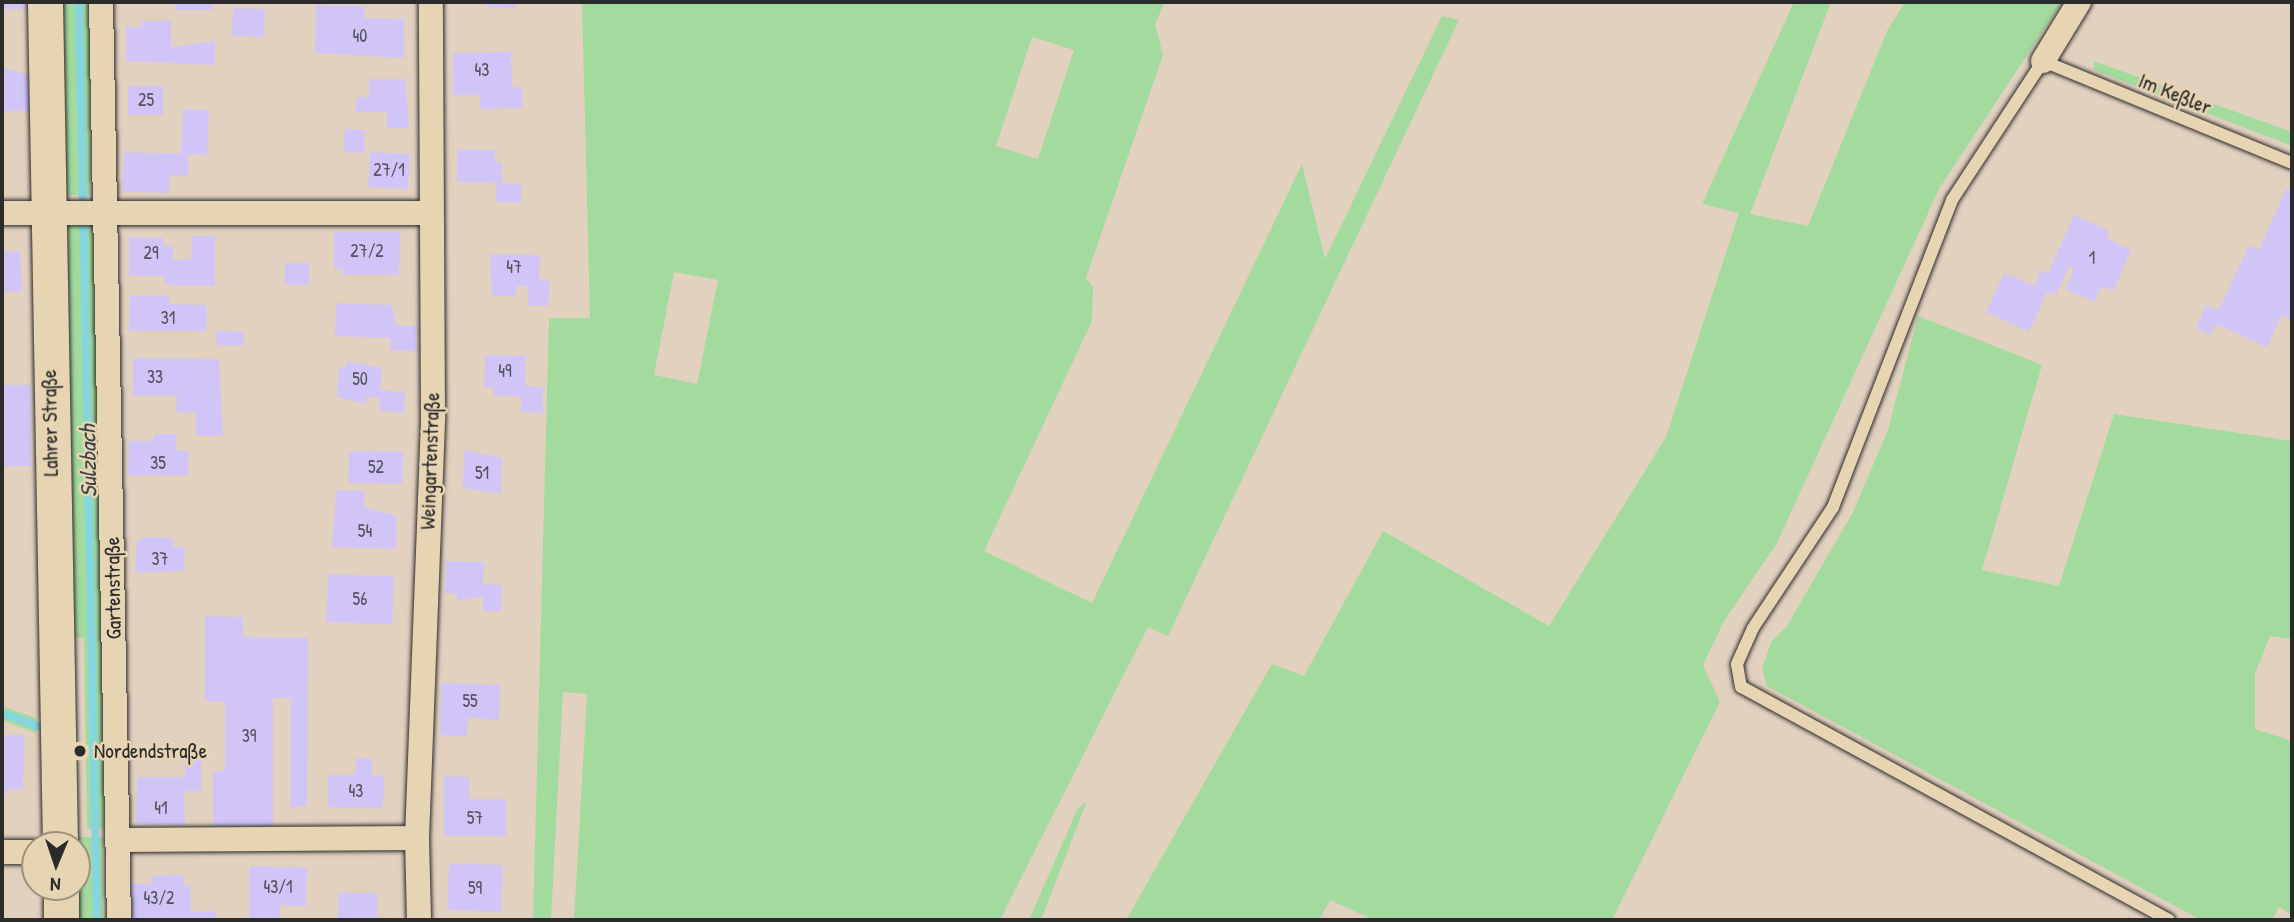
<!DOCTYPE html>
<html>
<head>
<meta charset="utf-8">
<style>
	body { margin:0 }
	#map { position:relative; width:2294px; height:922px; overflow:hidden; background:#e3d1c0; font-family:"Patrick Hand",sans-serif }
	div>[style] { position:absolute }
	.green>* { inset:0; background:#a3da9e; transform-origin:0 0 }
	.stream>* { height:8px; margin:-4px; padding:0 4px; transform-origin:4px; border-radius:4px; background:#86d6e0 }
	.building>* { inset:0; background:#d1c5f7; transform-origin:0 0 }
	.roads { filter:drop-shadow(0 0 2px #2b2b2b) drop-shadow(0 0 2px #2b2b2b) }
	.lane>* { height:12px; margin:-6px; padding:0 6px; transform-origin:6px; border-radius:6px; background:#e7d4b2 }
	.street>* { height:24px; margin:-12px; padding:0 12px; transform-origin:12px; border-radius:12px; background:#e7d4b2 }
	.secondary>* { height:35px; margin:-17.5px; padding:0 17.5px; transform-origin:17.5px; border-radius:17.5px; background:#e7d4b2 }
	.dots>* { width:19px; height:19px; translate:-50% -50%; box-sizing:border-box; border:4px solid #e7d4b2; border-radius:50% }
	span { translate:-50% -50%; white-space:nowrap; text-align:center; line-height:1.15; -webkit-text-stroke:5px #e7d4b2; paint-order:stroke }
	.number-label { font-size:18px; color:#54525e }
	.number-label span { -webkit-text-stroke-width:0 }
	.street-label { font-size:21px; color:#2b2b2b }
	.poi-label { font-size:21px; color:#2b2b2b }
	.left { translate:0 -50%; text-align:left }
	.water-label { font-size:23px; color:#394546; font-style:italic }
	.frame { position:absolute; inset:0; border:4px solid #2b2b2b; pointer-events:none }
	.north { position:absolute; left:21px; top:831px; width:70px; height:70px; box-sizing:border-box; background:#e7d4b2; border:2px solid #9c907c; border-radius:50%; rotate:182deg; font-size:19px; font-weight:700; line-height:28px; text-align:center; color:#2b2b2b }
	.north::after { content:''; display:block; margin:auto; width:24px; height:32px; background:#2b2b2b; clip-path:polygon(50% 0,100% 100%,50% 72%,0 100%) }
</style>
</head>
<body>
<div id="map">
	<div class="green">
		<i style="left:58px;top:2px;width:32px;height:193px"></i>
		<i style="clip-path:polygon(evenodd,582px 2px,1165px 2px,1155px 24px,1163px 55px,1086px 278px,1093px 287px,1092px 321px,984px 551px,1092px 603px,1302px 164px,1325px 259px,1442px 16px,1459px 20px,1168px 636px,1148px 627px,1000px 920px,574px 920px,587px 694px,563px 692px,551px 920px,533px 920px,549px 318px,590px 318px,582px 2px,1032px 37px,1074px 50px,1038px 159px,996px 146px,1032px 37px,582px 2px,674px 272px,718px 280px,697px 384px,654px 375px,674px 272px)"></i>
		<i style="clip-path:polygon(1794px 2px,1831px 2px,1750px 214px,1808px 226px,1887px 31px,1905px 2px,2062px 2px,1939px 189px,1777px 543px,1724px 621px,1703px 665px,1720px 702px,1612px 920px,1374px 920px,1330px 900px,1319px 920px,1126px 920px,1272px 664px,1304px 676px,1383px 531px,1549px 626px,1666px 437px,1739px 213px,1702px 204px)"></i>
		<i style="clip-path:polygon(2094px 61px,2292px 132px,2292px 146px,2094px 70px)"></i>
		<i style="clip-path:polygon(60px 223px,93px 223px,106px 828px,87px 829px,84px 638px,69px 638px)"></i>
		<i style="clip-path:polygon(1918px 316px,2042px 365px,1982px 570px,2059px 586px,2114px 414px,2292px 441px,2292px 639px,2270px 636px,2255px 674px,2255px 729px,2292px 741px,2292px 915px,2279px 907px,2272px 920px,2201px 920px,1767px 686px,1762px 669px,1771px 642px,1787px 626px,1853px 512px,1888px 430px)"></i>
		<i style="clip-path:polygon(2px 706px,36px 718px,36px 733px,2px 720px)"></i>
		<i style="clip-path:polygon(1087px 801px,1041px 920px,1029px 920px,1077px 810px)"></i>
		<i style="left:75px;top:837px;width:28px;height:83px"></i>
	</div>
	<div class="stream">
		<i style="left:79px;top:2px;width:918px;rotate:88.88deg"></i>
		<i style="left:2px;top:713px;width:40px;rotate:20.2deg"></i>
	</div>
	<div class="building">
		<i style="left:2px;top:2px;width:25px;height:7px"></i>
		<i style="left:175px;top:2px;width:38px;height:8px"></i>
		<i style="clip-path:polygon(486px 2px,515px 2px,515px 8px,486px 7px)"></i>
		<i style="clip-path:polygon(316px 5px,365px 6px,364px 18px,404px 19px,404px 58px,315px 53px)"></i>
		<i style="left:233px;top:8px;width:32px;height:28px;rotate:2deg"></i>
		<i style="clip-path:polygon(142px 21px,171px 21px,171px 47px,215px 41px,215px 65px,126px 61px,126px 27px,142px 27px)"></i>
		<i style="clip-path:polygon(511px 52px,512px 87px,522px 87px,522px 108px,480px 109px,480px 95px,453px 95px,453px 53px)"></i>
		<i style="clip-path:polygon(2px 68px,30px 75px,30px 111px,2px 111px)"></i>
		<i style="clip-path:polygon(369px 79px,405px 79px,409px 128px,387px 128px,387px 112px,356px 112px,356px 97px,369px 97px)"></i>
		<i style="left:128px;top:86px;width:35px;height:29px"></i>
		<i style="clip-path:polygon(183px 109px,209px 110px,207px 155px,188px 154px,188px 176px,170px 175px,169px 193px,122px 191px,124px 152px,181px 154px)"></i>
		<i style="left:345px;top:129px;width:20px;height:23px;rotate:3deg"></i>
		<i style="clip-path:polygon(457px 149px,495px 150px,495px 162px,502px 162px,502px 183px,521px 184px,521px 203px,496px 202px,496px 183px,457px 182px)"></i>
		<i style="left:370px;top:152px;width:40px;height:35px;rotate:3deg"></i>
		<i style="clip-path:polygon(2286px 189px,2292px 191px,2292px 320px,2282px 315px,2267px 347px,2216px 324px,2210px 335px,2196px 328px,2206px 305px,2219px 310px,2249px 245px,2259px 250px)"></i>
		<i style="clip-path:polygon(2074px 215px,2110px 231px,2106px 238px,2131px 250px,2113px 291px,2102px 286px,2094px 302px,2065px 289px,2074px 268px,2069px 266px,2056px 295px,2047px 292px,2029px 332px,1986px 312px,2004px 273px,2034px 286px,2041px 270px,2048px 274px)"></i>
		<i style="clip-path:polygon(334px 232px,400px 232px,399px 275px,342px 275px,343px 270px,334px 269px)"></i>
		<i style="clip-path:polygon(192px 236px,215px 236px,215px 286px,165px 285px,165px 276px,129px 276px,129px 237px,164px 238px,164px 246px,173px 246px,173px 260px,191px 260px)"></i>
		<i style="left:20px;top:251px;width:40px;height:18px;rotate:87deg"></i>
		<i style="clip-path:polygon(490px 254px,540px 255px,539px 280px,550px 280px,548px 306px,528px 305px,528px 286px,516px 286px,516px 296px,492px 296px)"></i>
		<i style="left:285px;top:263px;width:24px;height:22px"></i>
		<i style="clip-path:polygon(130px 295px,169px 296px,169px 304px,207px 305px,206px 331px,129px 331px)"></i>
		<i style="clip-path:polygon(336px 303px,392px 305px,396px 325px,417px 326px,416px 351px,390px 350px,391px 338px,335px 336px)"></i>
		<i style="left:217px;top:331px;width:27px;height:14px;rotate:2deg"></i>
		<i style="clip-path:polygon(485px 355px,526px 356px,525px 386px,543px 387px,543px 413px,521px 412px,521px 397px,494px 396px,494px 388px,484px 388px)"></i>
		<i style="clip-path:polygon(133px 358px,219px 359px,223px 436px,196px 436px,196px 413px,176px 412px,177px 396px,133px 396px)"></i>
		<i style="clip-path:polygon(346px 361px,382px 368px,380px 390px,405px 392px,404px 413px,379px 411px,380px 398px,366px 397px,366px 404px,337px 397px,339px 367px,346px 367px)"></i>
		<i style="left:2px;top:385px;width:29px;height:81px"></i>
		<i style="clip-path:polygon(154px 434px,176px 434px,176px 450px,189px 451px,188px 476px,128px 475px,129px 441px,153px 441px)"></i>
		<i style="clip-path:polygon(464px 450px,502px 458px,501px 494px,463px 488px)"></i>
		<i style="left:349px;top:451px;width:54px;height:32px;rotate:1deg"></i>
		<i style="clip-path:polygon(336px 490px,365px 491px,364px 507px,397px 516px,396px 549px,332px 547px)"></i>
		<i style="clip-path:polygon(148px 537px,173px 538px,173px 547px,185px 547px,184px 571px,135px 573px,137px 541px)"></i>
		<i style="clip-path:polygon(446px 561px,484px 562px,483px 584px,502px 585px,501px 611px,483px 611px,483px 596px,457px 601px,457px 594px,445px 593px)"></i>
		<i style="left:328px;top:574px;width:66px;height:48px;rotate:2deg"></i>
		<i style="clip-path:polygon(205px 616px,243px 617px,243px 637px,308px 638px,307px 806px,291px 807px,291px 698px,273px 698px,273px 826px,213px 826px,213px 771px,225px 771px,225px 702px,205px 701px)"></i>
		<i style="clip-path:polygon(442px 683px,500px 685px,499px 720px,468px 718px,467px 736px,440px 735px)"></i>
		<i style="clip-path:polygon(2px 735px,24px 735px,23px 789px,8px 789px,8px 793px,2px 793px)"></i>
		<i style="clip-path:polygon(185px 749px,201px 749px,201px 791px,184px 791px,185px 825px,136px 824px,137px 777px,185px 777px)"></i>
		<i style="clip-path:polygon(356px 758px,372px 759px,372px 776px,384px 776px,383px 808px,328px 807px,328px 775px,355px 775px)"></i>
		<i style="clip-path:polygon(444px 776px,469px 777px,469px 799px,506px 799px,506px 836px,444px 836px)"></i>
		<i style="left:449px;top:863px;width:54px;height:47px;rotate:2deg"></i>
		<i style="clip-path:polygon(250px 866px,307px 868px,306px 906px,280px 905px,280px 920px,249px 920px)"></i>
		<i style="clip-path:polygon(183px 875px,184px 885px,190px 885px,191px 912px,216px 911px,216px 920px,129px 920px,128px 884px,151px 884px,151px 876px)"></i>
		<i style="left:338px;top:893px;width:39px;height:27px"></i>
	</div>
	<div class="roads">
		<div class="lane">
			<i style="left:2169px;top:920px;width:487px;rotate:-151.4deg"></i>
			<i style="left:1741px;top:687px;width:23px;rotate:-100deg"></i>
			<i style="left:1737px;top:664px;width:39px;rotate:-66deg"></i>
			<i style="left:1753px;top:628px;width:145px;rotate:-56.5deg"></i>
			<i style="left:1833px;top:507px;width:329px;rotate:-68.8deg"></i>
			<i style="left:1952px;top:200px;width:166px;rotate:-56.8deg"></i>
			<i style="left:2043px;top:61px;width:269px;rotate:22.3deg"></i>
		</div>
		<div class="street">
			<i style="left:101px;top:2px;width:918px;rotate:88.88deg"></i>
			<i style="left:2043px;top:61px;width:69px;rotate:-58.6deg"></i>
			<i style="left:2px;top:213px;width:429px"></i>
			<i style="left:118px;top:840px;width:299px;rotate:-0.4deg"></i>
			<i style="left:2px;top:852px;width:33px"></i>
			<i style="left:419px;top:920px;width:82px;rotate:-91.4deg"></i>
			<i style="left:417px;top:838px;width:422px;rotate:-87.8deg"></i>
			<i style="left:433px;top:416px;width:414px;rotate:-90.3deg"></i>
		</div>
		<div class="secondary">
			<i style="left:45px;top:2px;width:843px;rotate:88.98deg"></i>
			<i style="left:61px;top:887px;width:33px;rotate:90deg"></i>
		</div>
	</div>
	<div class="dots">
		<i style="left:80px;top:751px;background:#2b2b2b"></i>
	</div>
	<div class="number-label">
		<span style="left:360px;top:36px">40</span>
		<span style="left:482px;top:70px">43</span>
		<span style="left:146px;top:100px">25</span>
		<span style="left:389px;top:170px">27/1</span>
		<span style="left:367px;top:251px">27/2</span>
		<span style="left:151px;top:253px">29</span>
		<span style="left:2092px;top:258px">1</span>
		<span style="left:514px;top:267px">47</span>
		<span style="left:168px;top:318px">31</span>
		<span style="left:505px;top:371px">49</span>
		<span style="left:155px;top:377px">33</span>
		<span style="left:360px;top:379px">50</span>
		<span style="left:158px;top:463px">35</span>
		<span style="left:376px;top:467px">52</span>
		<span style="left:482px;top:473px">51</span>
		<span style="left:365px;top:531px">54</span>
		<span style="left:160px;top:559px">37</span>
		<span style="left:360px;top:599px">56</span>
		<span style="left:470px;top:701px">55</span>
		<span style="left:249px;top:736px">39</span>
		<span style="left:356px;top:791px">43</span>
		<span style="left:161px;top:808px">41</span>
		<span style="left:475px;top:818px">57</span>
		<span style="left:278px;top:887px">43/1</span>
		<span style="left:475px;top:888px">59</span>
		<span style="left:159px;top:898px">43/2</span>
	</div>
	<div class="street-label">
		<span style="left:2175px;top:94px;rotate:22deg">Im Keßler</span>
		<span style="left:50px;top:423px;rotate:-91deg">Lahrer Straße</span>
		<span style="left:430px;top:461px;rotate:-88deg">Weingartenstraße</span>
		<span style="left:113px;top:588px;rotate:-91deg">Gartenstraße</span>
	</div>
	<div class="poi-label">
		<span class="left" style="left:94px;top:751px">Nordendstraße</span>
	</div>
	<div class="water-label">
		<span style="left:88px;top:461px;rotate:-91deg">Sulzbach</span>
	</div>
	<div class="frame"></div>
	<div class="north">N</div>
</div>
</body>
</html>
